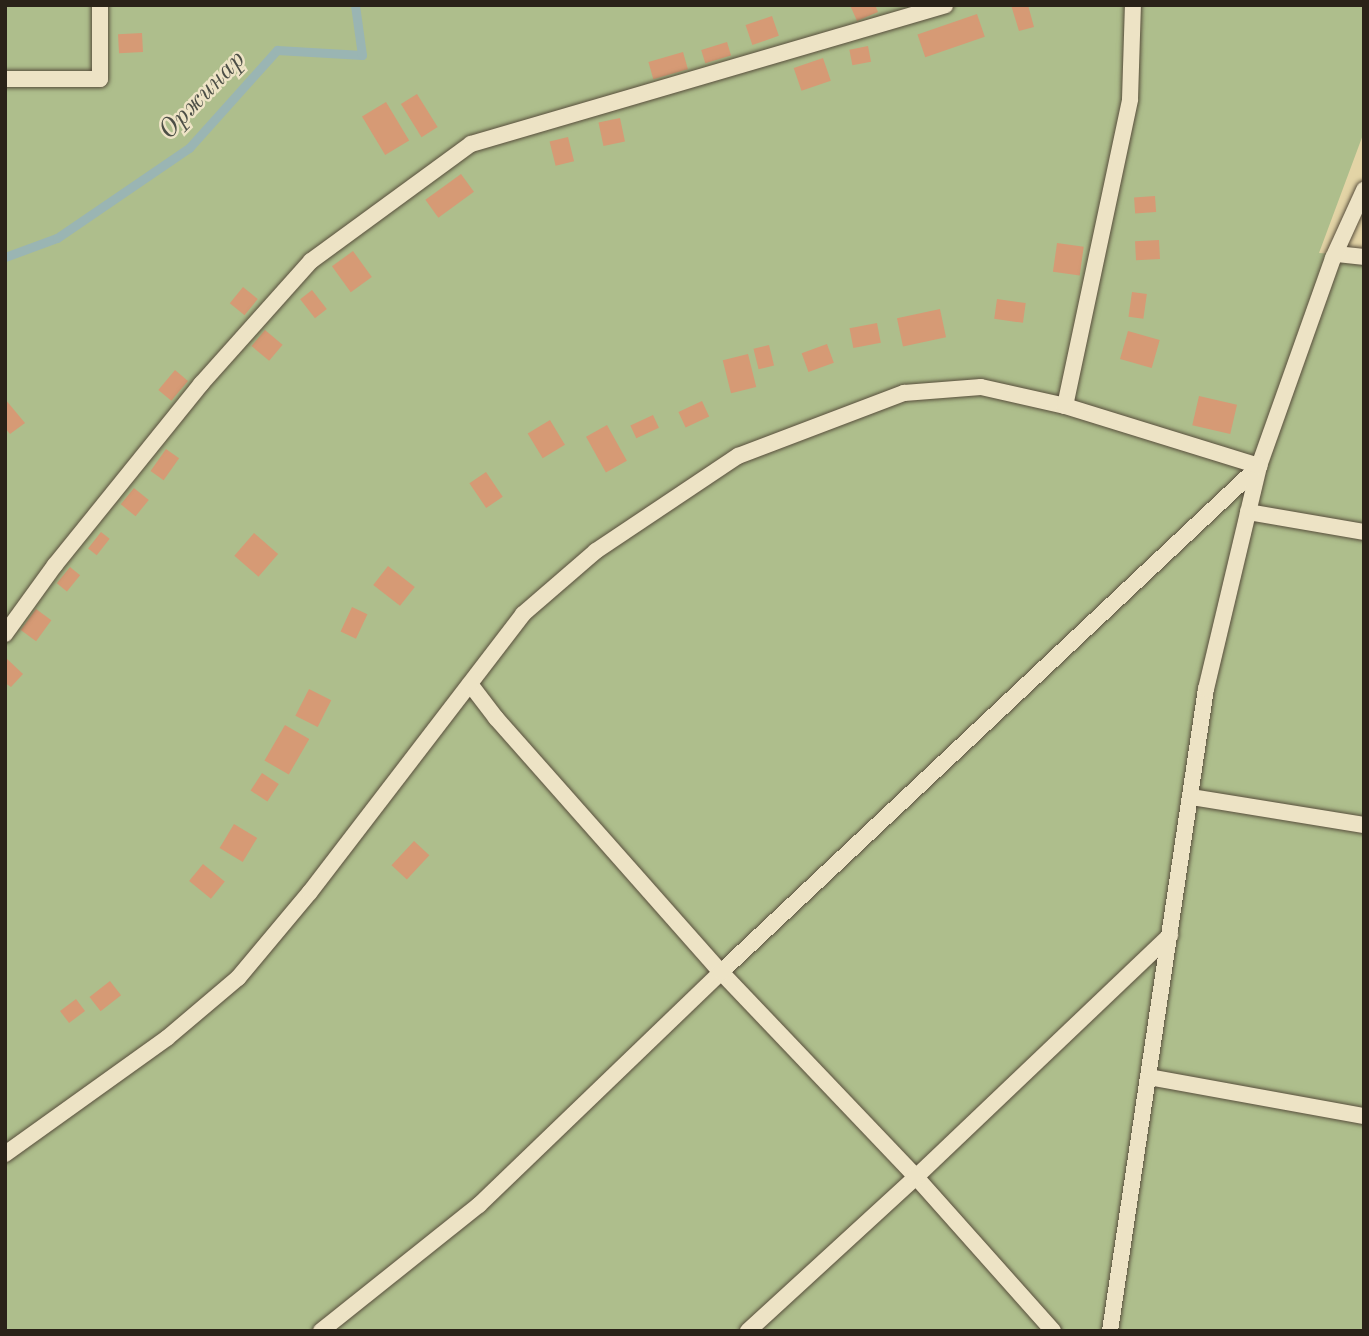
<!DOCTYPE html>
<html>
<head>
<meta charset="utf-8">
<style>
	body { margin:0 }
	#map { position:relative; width:1369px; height:1336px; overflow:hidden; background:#e3d4a6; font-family:"Old Standard TT",serif }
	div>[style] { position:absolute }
	.green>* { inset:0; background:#aebe8c }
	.stream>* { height:9px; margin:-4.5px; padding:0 4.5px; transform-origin:4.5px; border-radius:4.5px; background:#9ab5b3 }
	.building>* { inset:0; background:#d69a75; transform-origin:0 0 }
	.roads { filter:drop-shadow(0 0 2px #584e3c) drop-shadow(0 0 2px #584e3c) }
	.service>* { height:16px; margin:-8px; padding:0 8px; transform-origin:8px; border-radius:8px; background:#ede3c5 }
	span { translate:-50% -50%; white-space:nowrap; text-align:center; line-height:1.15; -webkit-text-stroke:5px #ede3c5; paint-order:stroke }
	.water-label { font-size:26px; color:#4c4e46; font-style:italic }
	.frame { position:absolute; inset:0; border:7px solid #2a2218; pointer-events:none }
</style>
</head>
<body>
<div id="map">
	<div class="green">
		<i style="clip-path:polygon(5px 5px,1364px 5px,1364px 132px,1319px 253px,1364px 256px,1364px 1331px,5px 1331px)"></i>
	</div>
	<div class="stream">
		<i style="left:5px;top:257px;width:55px;rotate:-20.1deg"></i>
		<i style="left:57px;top:238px;width:160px;rotate:-34.3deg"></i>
		<i style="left:189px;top:148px;width:132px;rotate:-48.1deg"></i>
		<i style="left:277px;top:50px;width:85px;rotate:3.4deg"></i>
		<i style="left:362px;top:55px;width:50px;rotate:-98deg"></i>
	</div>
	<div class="building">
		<i style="clip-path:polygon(850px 5px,875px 5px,878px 12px,857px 21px)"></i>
		<i style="clip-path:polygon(1011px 5px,1028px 5px,1034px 27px,1019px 31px)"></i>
		<i style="left:977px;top:14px;width:24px;height:63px;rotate:71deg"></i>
		<i style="left:772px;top:16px;width:21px;height:28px;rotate:71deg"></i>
		<i style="left:142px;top:33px;width:19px;height:24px;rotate:87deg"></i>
		<i style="left:727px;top:42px;width:14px;height:27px;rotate:73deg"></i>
		<i style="left:868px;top:46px;width:16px;height:19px;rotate:79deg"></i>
		<i style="left:683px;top:52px;width:18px;height:36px;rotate:74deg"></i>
		<i style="left:823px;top:58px;width:24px;height:31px;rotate:71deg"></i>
		<i style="left:417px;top:94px;width:39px;height:19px;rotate:58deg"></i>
		<i style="left:386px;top:102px;width:45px;height:28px;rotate:59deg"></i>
		<i style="left:620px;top:118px;width:24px;height:22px;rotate:78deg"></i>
		<i style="left:568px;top:137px;width:25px;height:19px;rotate:76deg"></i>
		<i style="left:461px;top:174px;width:22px;height:44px;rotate:54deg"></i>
		<i style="left:1155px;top:196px;width:16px;height:21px;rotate:86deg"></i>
		<i style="left:1159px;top:240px;width:19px;height:24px;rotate:87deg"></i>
		<i style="left:1057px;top:243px;width:27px;height:29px;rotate:8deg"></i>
		<i style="left:353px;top:251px;width:32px;height:26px;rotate:54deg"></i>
		<i style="left:243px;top:287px;width:19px;height:21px;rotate:39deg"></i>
		<i style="left:312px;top:290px;width:24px;height:15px;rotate:52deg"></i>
		<i style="left:1132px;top:292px;width:15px;height:25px;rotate:8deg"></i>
		<i style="left:997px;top:299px;width:29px;height:20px;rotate:8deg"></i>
		<i style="left:940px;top:309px;width:29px;height:44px;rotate:78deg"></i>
		<i style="left:877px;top:323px;width:20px;height:28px;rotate:79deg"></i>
		<i style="left:265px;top:330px;width:23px;height:21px;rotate:40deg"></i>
		<i style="left:1128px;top:331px;width:33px;height:29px;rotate:16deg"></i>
		<i style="left:827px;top:344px;width:20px;height:27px;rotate:70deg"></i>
		<i style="left:769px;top:345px;width:21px;height:16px;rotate:76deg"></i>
		<i style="left:748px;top:354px;width:34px;height:26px;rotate:76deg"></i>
		<i style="left:175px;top:370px;width:17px;height:26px;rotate:40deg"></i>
		<i style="left:1199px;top:396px;width:39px;height:30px;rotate:13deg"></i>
		<i style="clip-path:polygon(5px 399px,25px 423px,10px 434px,5px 428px)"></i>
		<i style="left:702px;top:401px;width:17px;height:26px;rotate:65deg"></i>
		<i style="left:653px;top:415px;width:14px;height:25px;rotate:65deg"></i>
		<i style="left:550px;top:420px;width:29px;height:26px;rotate:59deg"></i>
		<i style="left:607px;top:425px;width:41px;height:24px;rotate:61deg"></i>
		<i style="left:166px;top:449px;width:16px;height:27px;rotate:35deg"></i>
		<i style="left:486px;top:472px;width:30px;height:20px;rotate:56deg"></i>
		<i style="left:134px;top:488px;width:19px;height:21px;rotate:39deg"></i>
		<i style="left:101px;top:532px;width:11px;height:21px;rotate:38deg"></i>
		<i style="left:254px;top:533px;width:32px;height:30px;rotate:41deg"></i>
		<i style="left:388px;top:566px;width:34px;height:24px;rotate:38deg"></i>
		<i style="left:70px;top:567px;width:13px;height:21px;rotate:39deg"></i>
		<i style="left:352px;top:607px;width:17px;height:27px;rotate:25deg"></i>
		<i style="left:36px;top:609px;width:19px;height:26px;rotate:36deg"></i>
		<i style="clip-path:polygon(5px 657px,23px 674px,11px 687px,5px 683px)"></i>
		<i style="left:309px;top:689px;width:25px;height:30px;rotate:27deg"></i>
		<i style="left:285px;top:725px;width:28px;height:41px;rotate:30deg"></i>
		<i style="left:262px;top:773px;width:20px;height:21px;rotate:33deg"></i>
		<i style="left:234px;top:824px;width:27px;height:28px;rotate:31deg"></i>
		<i style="left:414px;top:841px;width:21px;height:33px;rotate:43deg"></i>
		<i style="left:203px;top:864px;width:28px;height:22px;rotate:39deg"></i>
		<i style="left:110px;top:981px;width:18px;height:26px;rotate:52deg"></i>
		<i style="left:76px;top:999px;width:15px;height:20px;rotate:53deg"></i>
	</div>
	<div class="roads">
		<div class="service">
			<i style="left:5px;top:79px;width:95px"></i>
			<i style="left:100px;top:79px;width:74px;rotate:-90deg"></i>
			<i style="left:1336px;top:254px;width:28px;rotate:6deg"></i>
			<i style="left:1248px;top:512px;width:118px;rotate:9.8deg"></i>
			<i style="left:5px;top:634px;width:85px;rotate:-54.1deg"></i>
			<i style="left:55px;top:565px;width:233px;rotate:-51.1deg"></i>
			<i style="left:201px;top:384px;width:165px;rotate:-48.2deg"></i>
			<i style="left:311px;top:261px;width:198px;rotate:-36.2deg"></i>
			<i style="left:471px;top:144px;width:494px;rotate:-16.3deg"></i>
			<i style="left:470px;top:684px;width:43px;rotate:52.6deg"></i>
			<i style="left:496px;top:718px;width:339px;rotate:48.5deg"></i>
			<i style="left:721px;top:972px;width:283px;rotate:46.4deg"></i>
			<i style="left:916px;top:1177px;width:206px;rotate:48.3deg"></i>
			<i style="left:1191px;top:797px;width:175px;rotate:9.2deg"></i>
			<i style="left:1149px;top:1077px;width:219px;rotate:10.3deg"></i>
			<i style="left:5px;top:1154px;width:199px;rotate:-35.6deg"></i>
			<i style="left:167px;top:1038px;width:93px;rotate:-40.2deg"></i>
			<i style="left:238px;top:978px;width:112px;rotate:-50.1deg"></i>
			<i style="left:310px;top:892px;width:350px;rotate:-52.5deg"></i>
			<i style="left:523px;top:614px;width:96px;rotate:-40.8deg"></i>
			<i style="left:596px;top:551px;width:171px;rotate:-33.8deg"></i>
			<i style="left:738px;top:456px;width:178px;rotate:-20.8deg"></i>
			<i style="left:904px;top:393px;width:77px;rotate:-4.5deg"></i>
			<i style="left:981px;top:387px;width:86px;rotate:12.7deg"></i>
			<i style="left:321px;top:1331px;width:202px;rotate:-38.6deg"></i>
			<i style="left:479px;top:1205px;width:336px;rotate:-43.9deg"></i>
			<i style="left:721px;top:972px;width:739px;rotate:-43.24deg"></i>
			<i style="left:1259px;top:466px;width:221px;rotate:-70.4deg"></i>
			<i style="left:1333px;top:258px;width:75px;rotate:-65.5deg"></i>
			<i style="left:748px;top:1331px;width:228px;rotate:-42.5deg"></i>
			<i style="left:916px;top:1177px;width:351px;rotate:-43.6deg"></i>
			<i style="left:1110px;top:1331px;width:649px;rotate:-81.5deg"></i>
			<i style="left:1206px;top:689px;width:229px;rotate:-76.6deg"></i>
			<i style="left:1259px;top:466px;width:203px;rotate:-162.8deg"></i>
			<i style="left:1065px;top:406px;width:314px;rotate:-78deg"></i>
			<i style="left:1130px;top:99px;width:94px;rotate:-88.2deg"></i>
		</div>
	</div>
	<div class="water-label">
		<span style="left:203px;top:96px;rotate:-46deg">Оржинар</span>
	</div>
	<div class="frame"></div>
</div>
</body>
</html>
